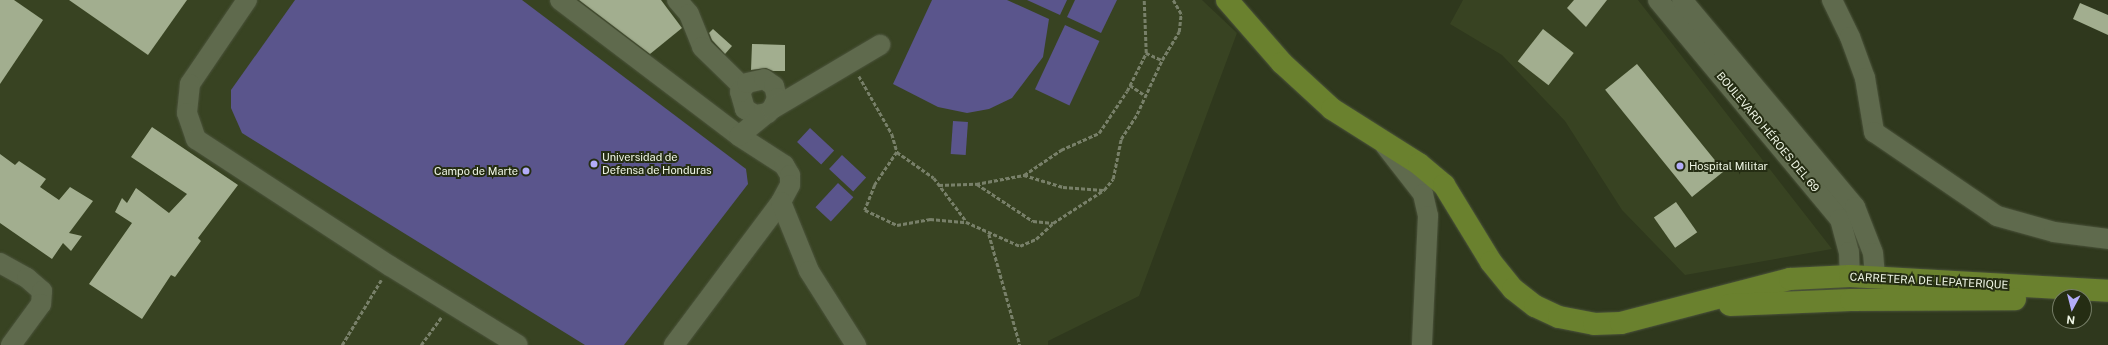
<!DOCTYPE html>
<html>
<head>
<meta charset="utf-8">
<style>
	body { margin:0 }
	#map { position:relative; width:2108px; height:345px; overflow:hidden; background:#2f381d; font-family:"Public Sans",sans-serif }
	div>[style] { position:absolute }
	.built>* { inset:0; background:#384322 }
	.green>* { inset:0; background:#5a558c; transform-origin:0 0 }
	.building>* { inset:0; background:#a2ae8f; transform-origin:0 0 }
	.path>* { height:2.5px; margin-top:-1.25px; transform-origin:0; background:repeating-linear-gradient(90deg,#788069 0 4px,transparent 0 6px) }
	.roads { filter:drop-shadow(0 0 1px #4b533b) drop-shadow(0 0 1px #4b533b) }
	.minor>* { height:20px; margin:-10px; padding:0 10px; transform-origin:10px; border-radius:10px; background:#5f6a4d }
	.major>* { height:22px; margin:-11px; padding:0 11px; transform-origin:11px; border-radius:11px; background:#6a812e }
	.dots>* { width:11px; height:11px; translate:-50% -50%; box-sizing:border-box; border:2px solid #252d13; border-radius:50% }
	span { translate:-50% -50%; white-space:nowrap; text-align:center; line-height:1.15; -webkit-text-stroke:4px #252d13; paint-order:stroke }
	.street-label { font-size:11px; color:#f0f7e6 }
	.poi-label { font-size:11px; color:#f0f7e6 }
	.left { translate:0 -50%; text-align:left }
	.right { translate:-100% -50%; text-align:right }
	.north { position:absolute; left:2052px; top:289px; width:40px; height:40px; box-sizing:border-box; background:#252d13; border:1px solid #767e67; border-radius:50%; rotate:187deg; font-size:11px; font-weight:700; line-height:16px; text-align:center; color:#f0f7e6 }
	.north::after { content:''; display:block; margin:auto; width:14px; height:18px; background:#b3adf9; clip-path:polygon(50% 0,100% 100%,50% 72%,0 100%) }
</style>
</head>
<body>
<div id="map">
	<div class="built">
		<i style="clip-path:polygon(0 0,1202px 0,1237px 33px,1139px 296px,1048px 341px,1048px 345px,0 345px)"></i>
		<i style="clip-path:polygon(1463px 0,1638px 0,1832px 249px,1685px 275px,1622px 210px,1565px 121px,1502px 55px,1450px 24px)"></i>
	</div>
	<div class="green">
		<i style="clip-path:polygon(295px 0,522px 0,746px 169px,748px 184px,624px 345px,585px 345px,242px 133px,231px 108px,231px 90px)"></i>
		<i style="clip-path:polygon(932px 0,1007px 0,1049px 19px,1043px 57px,1012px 98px,989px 109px,967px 113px,938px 107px,893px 84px)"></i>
		<i style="clip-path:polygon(1027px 0,1067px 0,1060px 15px)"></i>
		<i style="clip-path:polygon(1075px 0,1117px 0,1101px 33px,1067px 17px)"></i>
		<i style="left:1065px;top:25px;width:38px;height:71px;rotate:25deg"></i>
		<i style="left:953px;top:121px;width:15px;height:33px;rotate:4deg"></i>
		<i style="left:810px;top:128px;width:33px;height:19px;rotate:43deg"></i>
		<i style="left:842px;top:155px;width:33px;height:19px;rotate:43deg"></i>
		<i style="left:838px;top:183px;width:21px;height:33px;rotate:43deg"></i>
	</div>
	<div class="building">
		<i style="clip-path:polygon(0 0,14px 0,43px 20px,0 84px)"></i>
		<i style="clip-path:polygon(69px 0,187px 0,148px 55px)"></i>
		<i style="clip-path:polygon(579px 0,661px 0,682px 28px,650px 54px)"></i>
		<i style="clip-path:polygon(1574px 0,1607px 0,1586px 27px,1567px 8px)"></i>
		<i style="clip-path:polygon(2080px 3px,2108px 15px,2108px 35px,2073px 19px)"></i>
		<i style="clip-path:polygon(713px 29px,732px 46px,725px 54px,712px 40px,709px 33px)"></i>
		<i style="left:1543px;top:29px;width:39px;height:41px;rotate:38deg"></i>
		<i style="clip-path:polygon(752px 44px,785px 45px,785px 71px,773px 71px,766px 68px,751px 70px)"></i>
		<i style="left:1637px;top:64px;width:138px;height:41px;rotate:51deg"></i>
		<i style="clip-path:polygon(152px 127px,238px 185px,198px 238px,201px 241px,175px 277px,171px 275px,142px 319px,89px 284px,132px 223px,115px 212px,122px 198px,127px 203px,136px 188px,169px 213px,187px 194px,131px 157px)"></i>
		<i style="clip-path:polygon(0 154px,15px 165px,19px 161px,46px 179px,40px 187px,59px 200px,70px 187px,93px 201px,69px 233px,82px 236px,71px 251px,63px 243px,52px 259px,0 223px)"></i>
		<i style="left:1676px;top:202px;width:37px;height:27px;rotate:55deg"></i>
	</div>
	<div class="path">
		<i style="left:1146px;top:53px;width:17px;rotate:24deg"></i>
		<i style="left:859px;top:76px;width:67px;rotate:60.4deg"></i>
		<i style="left:892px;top:134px;width:19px;rotate:74deg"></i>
		<i style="left:897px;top:152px;width:40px;rotate:124deg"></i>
		<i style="left:875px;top:185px;width:27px;rotate:112deg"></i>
		<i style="left:865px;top:210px;width:35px;rotate:25deg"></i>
		<i style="left:897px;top:225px;width:34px;rotate:-10deg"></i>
		<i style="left:930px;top:219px;width:36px;rotate:5deg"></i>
		<i style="left:966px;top:222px;width:59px;rotate:24deg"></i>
		<i style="left:1020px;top:246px;width:17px;rotate:-24deg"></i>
		<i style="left:1036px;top:239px;width:23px;rotate:-43deg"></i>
		<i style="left:1053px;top:223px;width:61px;rotate:-32.9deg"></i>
		<i style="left:1104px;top:190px;width:14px;rotate:-51deg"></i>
		<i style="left:1113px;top:179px;width:41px;rotate:-78.7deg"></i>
		<i style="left:1121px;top:139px;width:30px;rotate:-57deg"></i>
		<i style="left:1137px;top:114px;width:60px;rotate:-65.2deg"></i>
		<i style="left:1162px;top:60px;width:33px;rotate:-59deg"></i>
		<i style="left:1179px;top:32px;width:18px;rotate:-84deg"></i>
		<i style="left:1181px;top:14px;width:16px;rotate:-120deg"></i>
		<i style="left:1130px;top:85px;width:19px;rotate:35deg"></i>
		<i style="left:897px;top:152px;width:45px;rotate:35.1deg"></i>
		<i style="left:934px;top:178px;width:54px;rotate:53.3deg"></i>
		<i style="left:1024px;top:175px;width:41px;rotate:17.1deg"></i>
		<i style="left:1063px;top:187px;width:40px;rotate:4.3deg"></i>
		<i style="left:977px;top:184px;width:67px;rotate:33.5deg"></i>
		<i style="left:1033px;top:221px;width:20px;rotate:6deg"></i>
		<i style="left:939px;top:185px;width:37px;rotate:-2deg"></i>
		<i style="left:976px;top:184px;width:49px;rotate:-10.6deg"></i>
		<i style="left:1024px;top:175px;width:45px;rotate:-34deg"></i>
		<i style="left:1061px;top:150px;width:42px;rotate:-24.1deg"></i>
		<i style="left:1099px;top:133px;width:50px;rotate:-56.3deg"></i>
		<i style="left:1127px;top:91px;width:42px;rotate:-63.4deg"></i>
		<i style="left:1146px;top:53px;width:53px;rotate:-92.2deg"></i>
		<i style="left:989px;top:234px;width:115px;rotate:74.4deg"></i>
		<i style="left:342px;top:345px;width:76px;rotate:-59deg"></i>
		<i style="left:421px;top:345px;width:34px;rotate:-54deg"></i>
	</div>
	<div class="roads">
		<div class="minor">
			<i style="left:247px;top:0;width:102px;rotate:124.2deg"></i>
			<i style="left:190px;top:84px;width:29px;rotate:96deg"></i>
			<i style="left:187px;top:113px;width:28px;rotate:71deg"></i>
			<i style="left:196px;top:139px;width:232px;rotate:33.2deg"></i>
			<i style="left:390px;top:266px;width:150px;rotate:31.7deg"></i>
			<i style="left:560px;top:0;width:225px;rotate:37.2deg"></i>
			<i style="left:739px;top:136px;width:54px;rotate:32.8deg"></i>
			<i style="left:784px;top:165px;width:12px;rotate:59deg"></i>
			<i style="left:790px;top:175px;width:10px;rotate:90deg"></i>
			<i style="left:790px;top:185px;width:19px;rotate:118deg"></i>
			<i style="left:781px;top:202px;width:179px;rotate:126.8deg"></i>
			<i style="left:677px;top:0;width:18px;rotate:49deg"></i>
			<i style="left:689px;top:14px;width:35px;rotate:68deg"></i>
			<i style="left:702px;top:47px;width:57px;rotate:44.3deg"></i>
			<i style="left:1658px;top:0;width:285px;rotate:50.3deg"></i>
			<i style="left:1840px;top:219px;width:34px;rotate:75deg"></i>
			<i style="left:1849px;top:252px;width:24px;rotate:88deg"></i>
			<i style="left:1682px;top:0;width:270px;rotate:50.1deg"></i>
			<i style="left:1855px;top:207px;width:49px;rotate:68.6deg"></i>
			<i style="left:1873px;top:253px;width:23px;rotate:85deg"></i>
			<i style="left:1832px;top:0;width:41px;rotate:64.1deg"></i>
			<i style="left:1850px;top:37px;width:44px;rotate:69.9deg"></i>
			<i style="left:1865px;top:78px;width:55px;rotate:80.5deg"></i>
			<i style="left:1874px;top:132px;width:149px;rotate:34.3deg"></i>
			<i style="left:1997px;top:216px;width:59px;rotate:15.7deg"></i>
			<i style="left:2054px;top:232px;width:54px;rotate:7.4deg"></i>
			<i style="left:768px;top:113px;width:13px;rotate:171deg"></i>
			<i style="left:755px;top:115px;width:12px;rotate:-149deg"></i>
			<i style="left:745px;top:109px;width:18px;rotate:-106deg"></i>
			<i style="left:740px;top:92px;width:11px;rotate:-52deg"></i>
			<i style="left:747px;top:83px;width:17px;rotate:-13deg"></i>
			<i style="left:764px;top:79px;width:12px;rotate:35deg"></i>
			<i style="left:774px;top:86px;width:12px;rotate:76deg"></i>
			<i style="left:777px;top:98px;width:12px;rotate:114deg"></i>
			<i style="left:739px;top:136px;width:43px;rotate:-39.3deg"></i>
			<i style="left:772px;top:109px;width:126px;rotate:-30.7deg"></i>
			<i style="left:1385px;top:145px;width:62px;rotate:52.2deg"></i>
			<i style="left:1423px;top:194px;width:23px;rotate:77deg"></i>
			<i style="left:1428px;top:216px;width:129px;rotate:92.7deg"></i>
			<i style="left:781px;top:202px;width:74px;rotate:67.9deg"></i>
			<i style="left:809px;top:271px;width:88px;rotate:57.6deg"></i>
			<i style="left:0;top:263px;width:31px;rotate:29deg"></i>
			<i style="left:27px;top:278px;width:20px;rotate:41deg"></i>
			<i style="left:42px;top:291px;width:13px;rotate:94deg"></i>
			<i style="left:41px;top:304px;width:51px;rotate:126.2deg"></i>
		</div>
		<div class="major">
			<i style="left:1227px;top:0;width:84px;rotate:48.9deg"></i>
			<i style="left:1282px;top:63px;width:68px;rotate:42.6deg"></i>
			<i style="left:1332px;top:109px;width:103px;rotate:32.3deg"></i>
			<i style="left:1419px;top:164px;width:33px;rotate:40deg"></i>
			<i style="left:1444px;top:185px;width:90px;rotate:58.6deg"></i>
			<i style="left:1491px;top:262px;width:35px;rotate:51deg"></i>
			<i style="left:1513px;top:289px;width:28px;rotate:38deg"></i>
			<i style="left:1535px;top:306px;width:26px;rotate:25deg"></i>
			<i style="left:1559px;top:317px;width:36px;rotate:11deg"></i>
			<i style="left:1594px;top:324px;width:27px;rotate:-2deg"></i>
			<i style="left:1621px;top:323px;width:175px;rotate:-14.6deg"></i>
			<i style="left:1790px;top:279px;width:60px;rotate:-2.9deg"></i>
			<i style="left:1850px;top:276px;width:258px;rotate:3.3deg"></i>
			<i style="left:1730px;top:305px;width:121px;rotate:-2.4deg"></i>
			<i style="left:1851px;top:300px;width:164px;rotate:-0.3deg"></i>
		</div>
	</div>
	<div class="dots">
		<i style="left:594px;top:164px;background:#b3adf9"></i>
		<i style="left:1680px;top:166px;background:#b3adf9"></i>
		<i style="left:526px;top:171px;background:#b3adf9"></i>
	</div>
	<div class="street-label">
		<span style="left:1768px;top:132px;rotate:50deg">BOULEVARD HÉROES DEL 69</span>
		<span style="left:1929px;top:281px;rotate:3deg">CARRETERA DE LEPATERIQUE</span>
	</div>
	<div class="poi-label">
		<span class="left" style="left:602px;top:164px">Universidad de<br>Defensa de Honduras</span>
		<span class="left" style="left:1689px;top:166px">Hospital Militar</span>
		<span class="right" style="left:518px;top:171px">Campo de Marte</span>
	</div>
	<div class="north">N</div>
</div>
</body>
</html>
